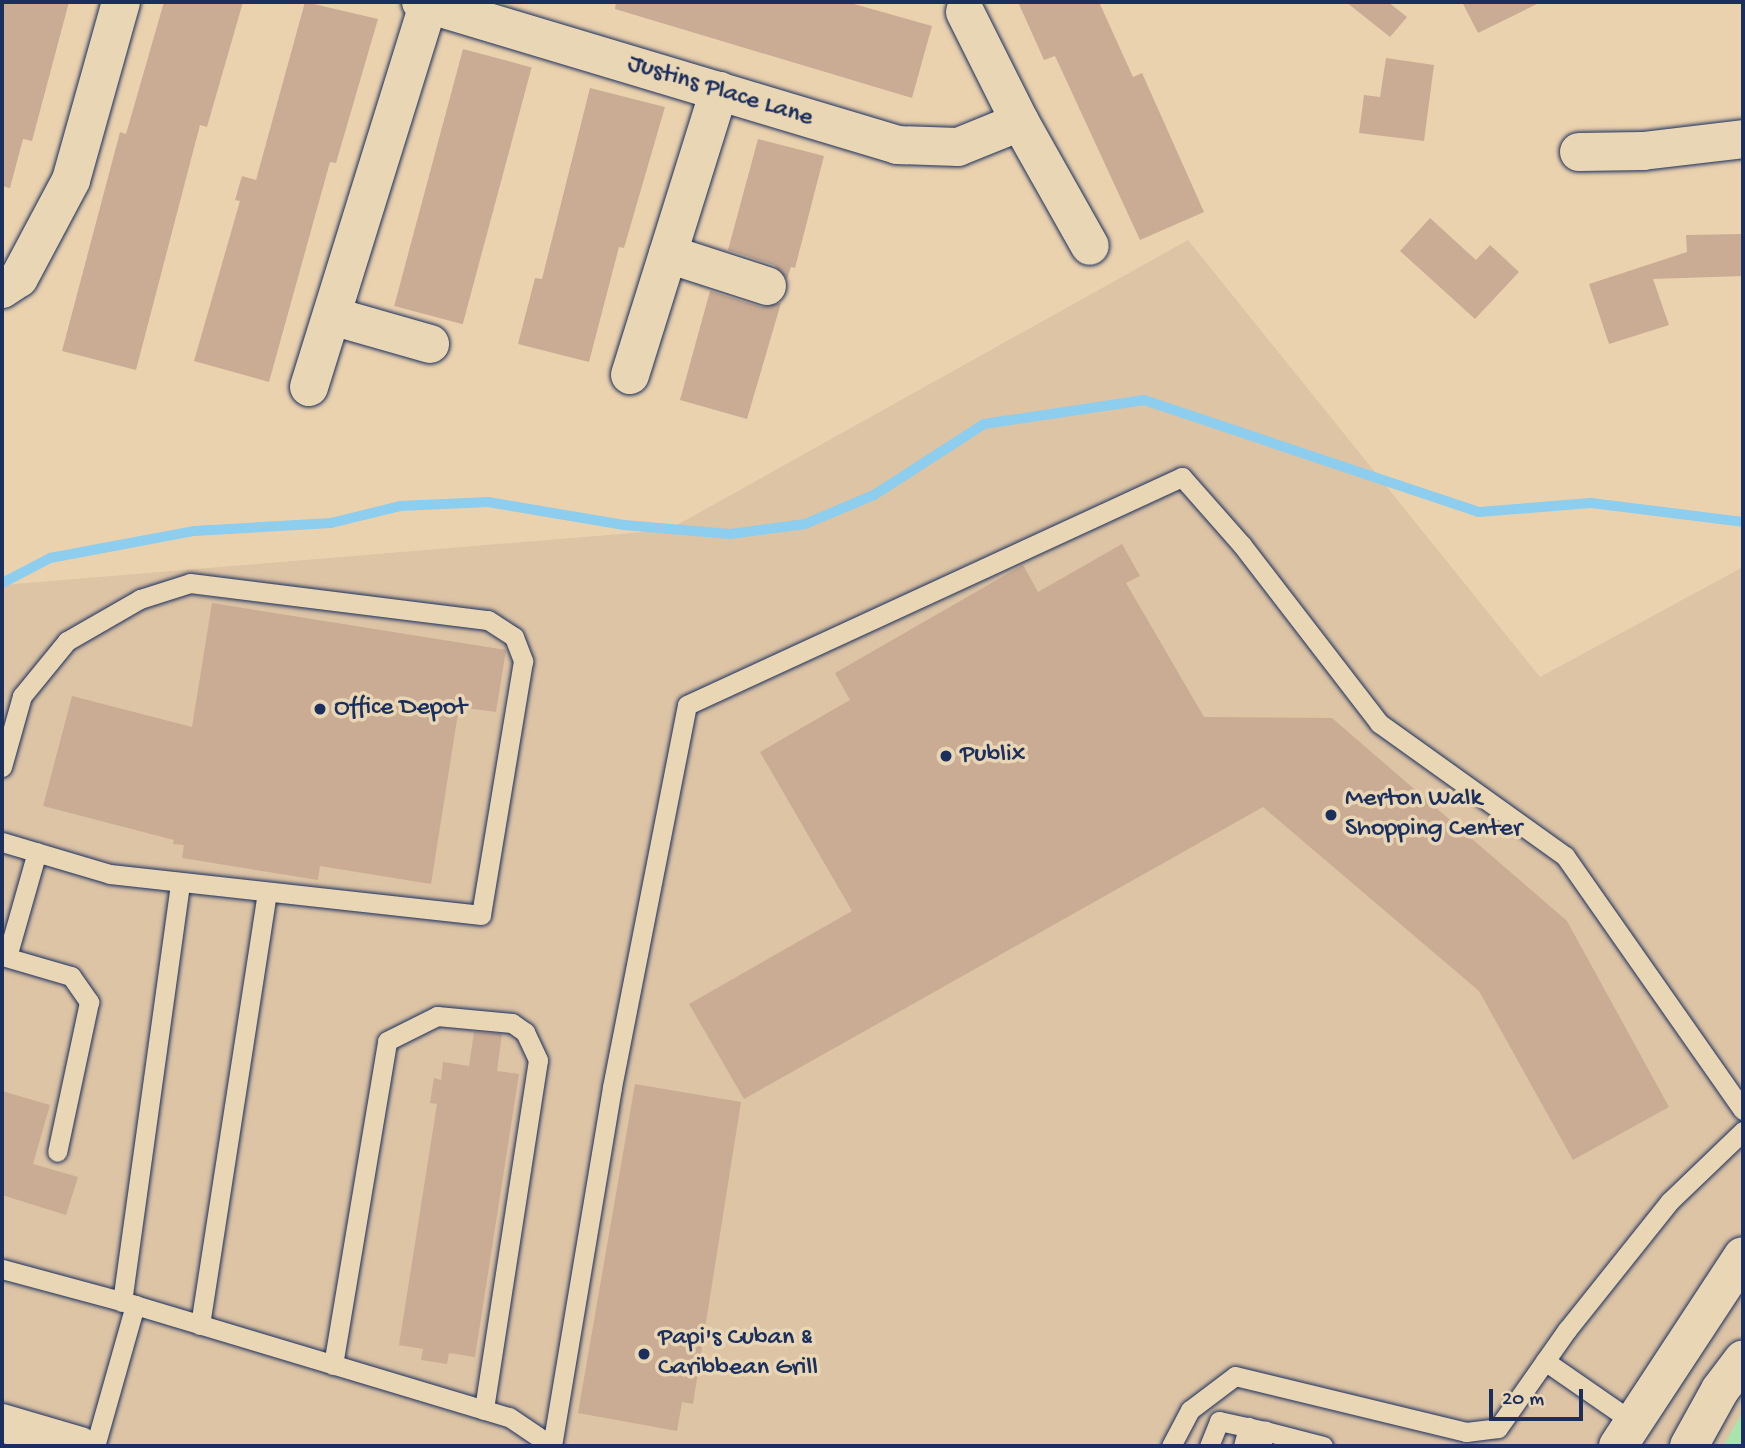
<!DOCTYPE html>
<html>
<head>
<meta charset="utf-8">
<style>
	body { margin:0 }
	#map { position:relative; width:1745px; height:1448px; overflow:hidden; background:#ebd2ae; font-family:"Gochi Hand",sans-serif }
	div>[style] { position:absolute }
	.built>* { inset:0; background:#ddc4a5 }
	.green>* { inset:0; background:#a9e5ab }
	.stream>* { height:10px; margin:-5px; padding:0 5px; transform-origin:5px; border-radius:5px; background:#8dcdee }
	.building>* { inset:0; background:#caac94; transform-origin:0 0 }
	.roads { filter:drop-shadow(0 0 2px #1b2f5e) drop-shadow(0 0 2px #1b2f5e) }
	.service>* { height:19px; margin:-9.5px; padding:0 9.5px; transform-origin:9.5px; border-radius:9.5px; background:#e9d6b4 }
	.minor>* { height:38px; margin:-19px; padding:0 19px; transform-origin:19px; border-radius:19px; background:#e9d6b4 }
	.secondary>* { height:38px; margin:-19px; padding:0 19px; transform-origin:19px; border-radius:19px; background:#e9d6b4 }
	.primary>* { height:38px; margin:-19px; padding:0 19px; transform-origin:19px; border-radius:19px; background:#e9d6b4 }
	.dots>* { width:19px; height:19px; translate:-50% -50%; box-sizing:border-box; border:4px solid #e9d6b4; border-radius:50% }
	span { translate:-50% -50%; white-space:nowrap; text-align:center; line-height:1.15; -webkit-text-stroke:7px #e9d6b4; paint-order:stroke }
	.street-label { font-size:26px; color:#1b2f5e }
	.poi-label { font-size:26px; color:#1b2f5e }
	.left { translate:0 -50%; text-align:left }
	.frame { position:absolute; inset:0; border:4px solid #1b2f5e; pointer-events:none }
	.scale { position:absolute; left:1489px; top:1389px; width:94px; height:32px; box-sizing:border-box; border:4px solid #1b2f5e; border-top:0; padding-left:9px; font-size:21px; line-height:24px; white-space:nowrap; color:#1b2f5e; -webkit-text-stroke:5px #e9d6b4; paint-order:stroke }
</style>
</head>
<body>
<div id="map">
	<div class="built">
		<i style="clip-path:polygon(1188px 240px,1540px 677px,1743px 567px,1743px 1446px,38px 1446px,2px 1436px,2px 585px,668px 530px)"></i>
	</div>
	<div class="green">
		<i style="clip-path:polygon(1743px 1411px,1743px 1446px,1723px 1446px)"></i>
	</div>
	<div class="stream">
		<i style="left:2px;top:583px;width:54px;rotate:-27.5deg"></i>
		<i style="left:50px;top:558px;width:147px;rotate:-10.6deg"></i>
		<i style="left:194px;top:531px;width:137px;rotate:-3.3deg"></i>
		<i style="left:331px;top:523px;width:71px;rotate:-13.8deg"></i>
		<i style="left:400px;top:506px;width:88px;rotate:-2.6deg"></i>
		<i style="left:488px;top:502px;width:138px;rotate:9.6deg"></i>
		<i style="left:624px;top:525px;width:106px;rotate:4.9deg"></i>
		<i style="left:730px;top:534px;width:76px;rotate:-7.6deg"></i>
		<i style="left:805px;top:524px;width:75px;rotate:-22.8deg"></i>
		<i style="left:874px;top:495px;width:131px;rotate:-32.8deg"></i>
		<i style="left:984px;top:424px;width:162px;rotate:-8.5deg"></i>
		<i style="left:1144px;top:400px;width:353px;rotate:18.5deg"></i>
		<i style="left:1479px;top:512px;width:112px;rotate:-4.6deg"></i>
		<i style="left:1591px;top:503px;width:153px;rotate:7.1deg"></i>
	</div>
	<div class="building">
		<i style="clip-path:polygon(2px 2px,69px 2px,32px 141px,23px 139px,10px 188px,2px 186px)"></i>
		<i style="clip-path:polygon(164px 2px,243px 2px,207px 127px,200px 125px,136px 370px,62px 351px,120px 132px,126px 134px)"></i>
		<i style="clip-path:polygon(305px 2px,378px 19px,336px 163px,330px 162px,269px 382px,194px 361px,240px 201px,235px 200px,242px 176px,256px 180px)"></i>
		<i style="clip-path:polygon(616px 2px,847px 2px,932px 26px,912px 98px,615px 9px)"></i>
		<i style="clip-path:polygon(1018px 2px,1099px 2px,1133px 77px,1142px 73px,1204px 212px,1140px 240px,1055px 56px,1044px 60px)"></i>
		<i style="clip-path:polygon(1346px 2px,1388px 2px,1407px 17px,1390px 37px)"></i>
		<i style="clip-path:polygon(1462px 2px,1541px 2px,1478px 33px)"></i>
		<i style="left:463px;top:49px;width:71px;height:266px;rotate:15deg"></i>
		<i style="clip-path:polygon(1386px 58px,1434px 65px,1424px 141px,1359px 133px,1364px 95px,1380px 97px)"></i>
		<i style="clip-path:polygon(590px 88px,665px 107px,624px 248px,619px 247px,589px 362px,518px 344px,535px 278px,542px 279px)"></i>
		<i style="clip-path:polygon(758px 139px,824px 156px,795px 268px,791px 267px,787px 279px,774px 265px,728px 250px)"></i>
		<i style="clip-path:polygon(1430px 218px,1476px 260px,1490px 245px,1519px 272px,1475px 319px,1400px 251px)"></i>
		<i style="clip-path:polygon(1743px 234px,1743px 276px,1653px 279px,1669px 325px,1609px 344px,1589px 284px,1687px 252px,1686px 235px)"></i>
		<i style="clip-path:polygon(710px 291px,761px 307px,781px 303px,747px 419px,680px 400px)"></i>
		<i style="clip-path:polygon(1122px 544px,1140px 576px,1126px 583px,1204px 717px,1332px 718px,1567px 921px,1669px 1107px,1573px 1160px,1479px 991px,1263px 807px,744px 1099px,689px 1004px,852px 911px,760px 752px,850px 700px,835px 673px,1023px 565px,1038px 592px)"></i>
		<i style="clip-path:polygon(212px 603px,506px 650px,496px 712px,459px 707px,431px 884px,320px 866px,318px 880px,182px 858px,184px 845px,173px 844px,174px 840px,43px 806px,72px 696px,192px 727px)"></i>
		<i style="clip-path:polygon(474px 1032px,502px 1034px,497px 1071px,519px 1074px,475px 1357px,449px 1353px,447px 1364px,421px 1360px,423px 1349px,399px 1345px,437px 1104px,430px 1103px,434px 1078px,441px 1080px,443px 1062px,469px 1066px)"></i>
		<i style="clip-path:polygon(635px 1084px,741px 1102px,693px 1404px,682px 1402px,677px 1431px,578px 1413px)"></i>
		<i style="clip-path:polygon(2px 1091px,50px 1105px,33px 1164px,78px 1177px,66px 1215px,2px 1195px)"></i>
	</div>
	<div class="roads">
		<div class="service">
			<i style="left:2px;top:767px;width:74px;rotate:-74.3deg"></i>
			<i style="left:22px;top:696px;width:71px;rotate:-50.7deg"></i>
			<i style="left:67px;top:641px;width:84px;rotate:-29.9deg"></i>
			<i style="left:140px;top:599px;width:52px;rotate:-17.7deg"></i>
			<i style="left:190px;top:583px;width:300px;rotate:7.1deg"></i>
			<i style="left:488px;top:620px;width:31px;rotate:33deg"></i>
			<i style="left:514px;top:637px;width:26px;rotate:69deg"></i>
			<i style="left:523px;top:661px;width:257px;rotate:99.4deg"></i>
			<i style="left:481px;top:915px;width:373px;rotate:-173.7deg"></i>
			<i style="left:110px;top:874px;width:113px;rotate:-163.5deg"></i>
			<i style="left:2px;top:956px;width:72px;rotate:16.2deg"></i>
			<i style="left:71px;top:976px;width:32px;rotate:55deg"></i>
			<i style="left:89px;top:1002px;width:153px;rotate:102deg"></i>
			<i style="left:7px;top:957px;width:109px;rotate:-74.1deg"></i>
			<i style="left:2px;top:1269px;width:138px;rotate:15.1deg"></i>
			<i style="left:135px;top:1305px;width:147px;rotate:105.8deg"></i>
			<i style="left:122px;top:1302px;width:424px;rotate:-82.1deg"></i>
			<i style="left:135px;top:1305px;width:390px;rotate:16.7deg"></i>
			<i style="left:509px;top:1417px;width:52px;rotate:34deg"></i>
			<i style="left:200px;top:1325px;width:438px;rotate:-81.2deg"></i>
			<i style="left:1545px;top:1361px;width:107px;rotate:34.7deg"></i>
			<i style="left:333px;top:1365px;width:328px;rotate:-80.5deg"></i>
			<i style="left:387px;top:1041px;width:56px;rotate:-26.6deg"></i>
			<i style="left:437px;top:1016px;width:75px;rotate:5.3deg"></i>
			<i style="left:512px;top:1023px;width:16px;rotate:35deg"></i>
			<i style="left:525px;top:1032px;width:31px;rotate:65deg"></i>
			<i style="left:538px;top:1060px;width:354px;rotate:98.8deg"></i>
			<i style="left:552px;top:1446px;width:364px;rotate:-80.5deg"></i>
			<i style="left:612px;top:1087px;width:389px;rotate:-78.9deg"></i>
			<i style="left:687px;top:705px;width:545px;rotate:-24.73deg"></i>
			<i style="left:1182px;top:477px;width:91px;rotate:48.6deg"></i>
			<i style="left:1242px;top:545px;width:225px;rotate:52.4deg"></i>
			<i style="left:1379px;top:723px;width:229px;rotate:35.6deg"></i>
			<i style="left:1565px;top:856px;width:310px;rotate:55deg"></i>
			<i style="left:1171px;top:1446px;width:41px;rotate:-62.2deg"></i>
			<i style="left:1190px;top:1410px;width:56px;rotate:-37.1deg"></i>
			<i style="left:1235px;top:1376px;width:238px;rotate:13.6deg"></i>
			<i style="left:1466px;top:1432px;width:32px;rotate:-7deg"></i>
			<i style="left:1498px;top:1428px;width:120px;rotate:-54.9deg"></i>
			<i style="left:1567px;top:1330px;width:164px;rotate:-51.4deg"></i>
			<i style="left:1669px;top:1202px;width:103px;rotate:-43.8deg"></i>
			<i style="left:1209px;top:1446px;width:27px;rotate:-68deg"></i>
			<i style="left:1219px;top:1421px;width:47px;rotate:12.3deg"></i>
			<i style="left:1243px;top:1446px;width:20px;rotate:-75deg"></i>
			<i style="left:1261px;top:1446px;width:16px;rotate:-75deg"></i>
			<i style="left:1265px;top:1431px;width:60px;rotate:14.5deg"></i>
		</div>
		<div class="minor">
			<i style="left:421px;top:2px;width:497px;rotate:16.7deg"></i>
			<i style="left:897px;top:145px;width:61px;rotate:1.9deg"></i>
			<i style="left:958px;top:147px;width:67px;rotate:-22deg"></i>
			<i style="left:965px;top:12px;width:123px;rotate:63.4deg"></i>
			<i style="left:1020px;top:122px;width:142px;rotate:60.6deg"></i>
			<i style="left:1579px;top:152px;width:64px;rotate:-0.9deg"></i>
			<i style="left:1643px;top:151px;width:101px;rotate:-6.8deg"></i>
			<i style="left:668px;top:254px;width:104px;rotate:17.9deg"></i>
			<i style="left:2px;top:289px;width:20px;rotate:-33deg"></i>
			<i style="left:19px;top:278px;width:111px;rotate:-62deg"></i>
			<i style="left:71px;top:180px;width:185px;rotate:-74.3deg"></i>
			<i style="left:332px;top:316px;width:102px;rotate:15.9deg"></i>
			<i style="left:630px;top:375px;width:298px;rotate:-72.6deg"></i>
			<i style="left:309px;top:387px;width:401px;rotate:-72.7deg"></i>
		</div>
		<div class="secondary">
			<i style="left:1618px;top:1446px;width:227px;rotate:-56.7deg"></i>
			<i style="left:1689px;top:1446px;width:64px;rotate:-61deg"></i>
			<i style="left:1720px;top:1390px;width:38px;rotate:-53deg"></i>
		</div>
		<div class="primary">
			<i style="left:2px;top:1423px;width:81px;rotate:16.4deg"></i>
		</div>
	</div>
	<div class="dots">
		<i style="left:320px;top:709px;background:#1b2f5e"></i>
		<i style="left:946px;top:756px;background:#1b2f5e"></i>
		<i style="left:1331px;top:815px;background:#1b2f5e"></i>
		<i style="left:644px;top:1354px;background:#1b2f5e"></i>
	</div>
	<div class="street-label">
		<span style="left:720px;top:92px;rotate:17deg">Justins Place Lane</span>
	</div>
	<div class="poi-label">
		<span class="left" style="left:334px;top:709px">Office Depot</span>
		<span class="left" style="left:960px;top:756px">Publix</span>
		<span class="left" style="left:1345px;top:815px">Merton Walk<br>Shopping Center</span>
		<span class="left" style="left:658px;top:1354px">Papi's Cuban &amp;<br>Caribbean Grill</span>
	</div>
	<div class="frame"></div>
	<div class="scale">20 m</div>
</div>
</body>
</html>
